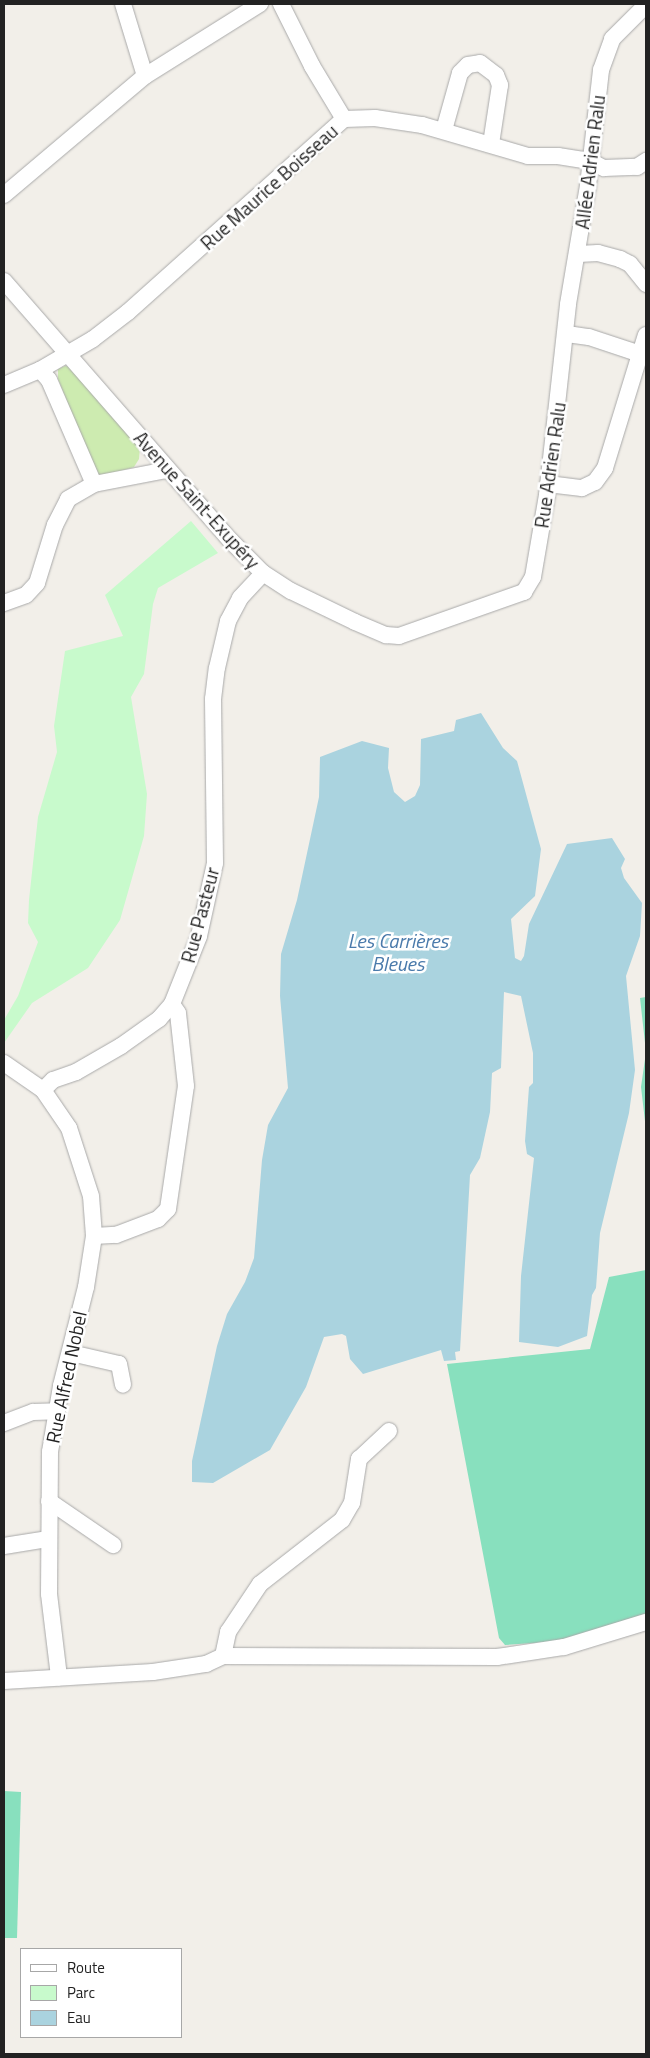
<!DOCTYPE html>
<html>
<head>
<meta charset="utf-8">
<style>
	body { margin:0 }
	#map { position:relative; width:650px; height:2058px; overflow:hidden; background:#f2efe9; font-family:"Titillium Web",sans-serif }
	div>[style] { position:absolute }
	.grass>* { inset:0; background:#cdebb0 }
	.park>* { inset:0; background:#c8facc }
	.pitch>* { inset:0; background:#88e0be }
	.water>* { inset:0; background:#aad3df }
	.roads { filter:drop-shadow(0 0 1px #a9a9a9) drop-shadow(0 0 1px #a9a9a9) }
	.minor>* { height:16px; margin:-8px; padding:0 8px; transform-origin:8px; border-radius:8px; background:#fff }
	span { translate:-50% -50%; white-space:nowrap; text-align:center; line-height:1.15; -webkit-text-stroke:5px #fff; paint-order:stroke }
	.street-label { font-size:19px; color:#222 }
	.water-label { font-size:20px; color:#4a7aab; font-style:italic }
	.frame { position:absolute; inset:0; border:5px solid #222; pointer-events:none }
	.legend { position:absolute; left:20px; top:1948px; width:162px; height:90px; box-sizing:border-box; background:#fff; border:1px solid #a7a7a7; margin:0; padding:6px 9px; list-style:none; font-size:15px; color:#222 }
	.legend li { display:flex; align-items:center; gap:10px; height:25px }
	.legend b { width:25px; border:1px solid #a7a7a7 }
</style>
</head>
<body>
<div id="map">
	<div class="grass">
		<i style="clip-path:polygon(65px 366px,71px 367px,140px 447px,139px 459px,134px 467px,102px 477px,96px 474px,58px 379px,58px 369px)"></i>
	</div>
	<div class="park">
		<i style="clip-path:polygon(191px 521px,218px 553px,158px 588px,153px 604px,144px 674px,131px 697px,147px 794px,144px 836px,120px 920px,88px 968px,32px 1003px,4px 1043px,4px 1020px,18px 996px,38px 942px,28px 923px,29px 900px,38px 817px,57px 752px,54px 726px,65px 651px,123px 636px,105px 595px)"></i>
	</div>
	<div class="pitch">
		<i style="clip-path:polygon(646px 997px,646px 1130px,641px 1087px,646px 1052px,640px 998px)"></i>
		<i style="clip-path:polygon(646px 1270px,646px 1615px,562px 1641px,505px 1645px,499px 1638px,447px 1364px,590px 1349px,609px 1277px)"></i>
		<i style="clip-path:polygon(4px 1791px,21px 1792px,17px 1938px,4px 1938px)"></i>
	</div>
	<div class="water">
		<i style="clip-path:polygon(481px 713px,503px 748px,517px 761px,541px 849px,535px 896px,511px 919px,515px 958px,521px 961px,524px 956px,529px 924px,567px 844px,612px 838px,625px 859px,621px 868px,624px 878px,642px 903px,640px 936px,626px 976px,635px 1070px,629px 1113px,600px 1233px,596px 1288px,592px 1295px,587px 1336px,558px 1347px,519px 1342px,521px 1276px,534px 1158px,527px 1154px,525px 1141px,529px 1087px,533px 1083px,533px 1053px,521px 996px,504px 992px,501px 1068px,492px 1073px,490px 1112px,480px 1158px,470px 1175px,460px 1351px,455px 1352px,456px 1360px,444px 1361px,441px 1350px,363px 1374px,350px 1359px,346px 1336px,342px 1334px,324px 1337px,306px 1387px,270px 1450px,213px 1483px,192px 1482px,192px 1461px,217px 1346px,227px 1314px,245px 1282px,254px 1258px,262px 1160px,268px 1125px,288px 1088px,280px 996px,281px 954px,297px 900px,319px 797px,320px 757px,362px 741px,389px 748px,388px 768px,394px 792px,405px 802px,415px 796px,420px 785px,421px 739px,454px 731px,456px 720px)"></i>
	</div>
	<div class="roads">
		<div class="minor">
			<i style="left:123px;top:4px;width:75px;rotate:73deg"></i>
			<i style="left:281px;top:4px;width:69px;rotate:63.4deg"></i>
			<i style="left:312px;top:66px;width:62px;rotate:58.9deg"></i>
			<i style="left:444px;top:130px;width:59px;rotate:-74.3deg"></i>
			<i style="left:460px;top:73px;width:11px;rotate:-45deg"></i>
			<i style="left:468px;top:65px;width:12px;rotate:-9deg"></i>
			<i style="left:480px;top:63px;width:20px;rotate:37deg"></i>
			<i style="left:496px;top:75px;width:11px;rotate:68deg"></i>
			<i style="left:500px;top:85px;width:60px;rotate:98.7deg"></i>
			<i style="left:4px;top:195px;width:185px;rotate:-40.2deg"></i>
			<i style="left:145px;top:76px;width:136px;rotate:-32.1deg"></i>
			<i style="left:578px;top:254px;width:20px;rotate:-3deg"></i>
			<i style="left:598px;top:253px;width:23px;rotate:15deg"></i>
			<i style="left:620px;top:259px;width:11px;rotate:27deg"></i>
			<i style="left:630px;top:264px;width:26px;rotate:51deg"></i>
			<i style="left:4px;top:281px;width:345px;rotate:48.9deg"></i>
			<i style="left:231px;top:541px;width:45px;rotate:45deg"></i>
			<i style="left:263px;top:573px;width:33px;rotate:33deg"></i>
			<i style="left:291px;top:591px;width:71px;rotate:25.8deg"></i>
			<i style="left:355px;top:622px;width:34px;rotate:23deg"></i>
			<i style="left:386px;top:635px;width:13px;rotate:4deg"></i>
			<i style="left:399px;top:636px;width:133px;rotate:-19.4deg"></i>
			<i style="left:524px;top:592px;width:17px;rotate:-59deg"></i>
			<i style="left:533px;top:577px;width:83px;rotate:-80.3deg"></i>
			<i style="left:547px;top:495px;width:192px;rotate:-83.7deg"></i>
			<i style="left:568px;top:304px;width:120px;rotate:-80.4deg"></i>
			<i style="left:588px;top:186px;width:117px;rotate:-83.6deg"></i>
			<i style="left:601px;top:70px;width:33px;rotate:-70deg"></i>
			<i style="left:612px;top:39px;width:48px;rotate:-45deg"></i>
			<i style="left:567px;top:334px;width:22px;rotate:8deg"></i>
			<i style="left:589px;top:337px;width:60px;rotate:18.4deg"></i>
			<i style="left:40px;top:370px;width:13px;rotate:48deg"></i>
			<i style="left:49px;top:380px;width:113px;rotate:66.6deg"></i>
			<i style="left:4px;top:385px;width:39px;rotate:-23deg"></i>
			<i style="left:40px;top:370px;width:61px;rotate:-30.3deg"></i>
			<i style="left:93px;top:339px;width:44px;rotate:-37.6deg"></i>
			<i style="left:128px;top:312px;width:290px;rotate:-41.8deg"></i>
			<i style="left:344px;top:119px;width:31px;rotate:-2deg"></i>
			<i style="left:375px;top:118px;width:48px;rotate:8.5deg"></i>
			<i style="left:422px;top:125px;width:110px;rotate:16.3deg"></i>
			<i style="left:528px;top:156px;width:30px"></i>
			<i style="left:558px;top:156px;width:32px;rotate:9deg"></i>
			<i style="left:590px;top:161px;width:16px;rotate:27deg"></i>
			<i style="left:604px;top:168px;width:33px;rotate:-2deg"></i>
			<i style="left:637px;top:167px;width:11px;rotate:-34deg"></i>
			<i style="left:548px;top:484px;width:34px;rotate:7deg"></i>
			<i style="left:582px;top:488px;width:14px;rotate:-25deg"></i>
			<i style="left:595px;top:482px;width:17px;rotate:-54deg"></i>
			<i style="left:605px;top:468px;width:139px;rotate:-72.9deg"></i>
			<i style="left:4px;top:603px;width:23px;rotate:-20deg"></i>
			<i style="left:26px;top:595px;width:16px;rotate:-47deg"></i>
			<i style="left:37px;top:583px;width:61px;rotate:-72.8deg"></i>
			<i style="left:55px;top:525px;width:29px;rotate:-63deg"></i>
			<i style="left:68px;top:499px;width:30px;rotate:-30deg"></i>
			<i style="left:94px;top:484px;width:74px;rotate:-10.9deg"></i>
			<i style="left:4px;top:1063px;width:47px;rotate:34.7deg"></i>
			<i style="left:43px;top:1090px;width:46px;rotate:55.6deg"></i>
			<i style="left:69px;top:1128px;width:71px;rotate:72.1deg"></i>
			<i style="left:91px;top:1196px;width:40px;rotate:85.7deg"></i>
			<i style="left:94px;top:1236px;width:52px;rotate:98.9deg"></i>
			<i style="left:86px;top:1287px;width:102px;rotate:104.2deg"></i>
			<i style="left:61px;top:1386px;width:67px;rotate:99.5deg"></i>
			<i style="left:50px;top:1452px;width:142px;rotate:90.4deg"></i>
			<i style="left:49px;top:1594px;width:84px;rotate:83.1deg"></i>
			<i style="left:43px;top:1090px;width:14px;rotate:-45deg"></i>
			<i style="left:53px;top:1080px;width:24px;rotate:-19deg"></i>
			<i style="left:76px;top:1072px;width:52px;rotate:-30deg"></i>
			<i style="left:121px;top:1046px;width:47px;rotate:-35.4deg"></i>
			<i style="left:159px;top:1019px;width:20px;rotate:-49deg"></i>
			<i style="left:172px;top:1004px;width:73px;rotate:-68.3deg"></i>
			<i style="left:199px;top:936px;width:75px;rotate:-77.6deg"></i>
			<i style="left:215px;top:863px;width:164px;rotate:-90.7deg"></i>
			<i style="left:213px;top:699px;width:31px;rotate:-83deg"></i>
			<i style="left:217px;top:668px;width:48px;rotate:-76.8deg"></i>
			<i style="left:228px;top:621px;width:26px;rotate:-62deg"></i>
			<i style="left:240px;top:598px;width:34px;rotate:-47deg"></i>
			<i style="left:94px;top:1236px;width:22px;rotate:-3deg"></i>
			<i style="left:116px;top:1235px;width:45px;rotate:-20.9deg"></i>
			<i style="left:158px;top:1219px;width:14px;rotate:-45deg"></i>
			<i style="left:168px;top:1209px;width:124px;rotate:-81.7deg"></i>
			<i style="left:186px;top:1086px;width:73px;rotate:-96.3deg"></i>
			<i style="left:178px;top:1013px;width:11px;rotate:-124deg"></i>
			<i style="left:71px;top:1353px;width:49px;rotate:12.9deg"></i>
			<i style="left:119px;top:1364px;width:21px;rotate:79deg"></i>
			<i style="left:4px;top:1423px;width:31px;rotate:-21deg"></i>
			<i style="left:33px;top:1412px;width:24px;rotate:-2deg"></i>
			<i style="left:49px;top:1501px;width:78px;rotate:34.5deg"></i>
			<i style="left:4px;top:1546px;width:45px;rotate:-9deg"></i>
			<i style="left:223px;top:1656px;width:25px;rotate:-78deg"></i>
			<i style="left:228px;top:1632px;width:58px;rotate:-56.3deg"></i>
			<i style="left:260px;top:1584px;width:104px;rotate:-38deg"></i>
			<i style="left:342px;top:1520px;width:20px;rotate:-60deg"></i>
			<i style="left:352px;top:1503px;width:45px;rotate:-81deg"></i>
			<i style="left:359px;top:1459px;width:41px;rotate:-43deg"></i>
			<i style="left:4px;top:1681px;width:149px;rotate:-3.5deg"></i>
			<i style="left:153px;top:1672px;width:54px;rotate:-8.6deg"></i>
			<i style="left:206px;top:1664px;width:19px;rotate:-25deg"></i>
			<i style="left:223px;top:1656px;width:274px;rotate:0.2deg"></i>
			<i style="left:497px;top:1657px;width:68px;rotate:-8.5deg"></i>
			<i style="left:564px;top:1647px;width:86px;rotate:-17deg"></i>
		</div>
	</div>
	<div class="street-label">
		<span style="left:590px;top:162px;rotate:-83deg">Allée Adrien Ralu</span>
		<span style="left:269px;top:187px;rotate:-42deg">Rue Maurice Boisseau</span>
		<span style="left:550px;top:465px;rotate:-82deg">Rue Adrien Ralu</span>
		<span style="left:197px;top:500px;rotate:48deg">Avenue Saint-Exupéry</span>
		<span style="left:200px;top:915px;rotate:-75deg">Rue Pasteur</span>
		<span style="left:66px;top:1377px;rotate:-78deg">Rue Alfred Nobel</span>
	</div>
	<div class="water-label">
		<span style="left:398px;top:952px">Les Carrières<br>Bleues</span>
	</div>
	<div class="frame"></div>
	<ul class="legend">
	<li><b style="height:6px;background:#fff"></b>Route</li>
	<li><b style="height:14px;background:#c8facc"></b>Parc</li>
	<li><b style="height:14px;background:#aad3df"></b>Eau</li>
	</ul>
</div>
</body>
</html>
